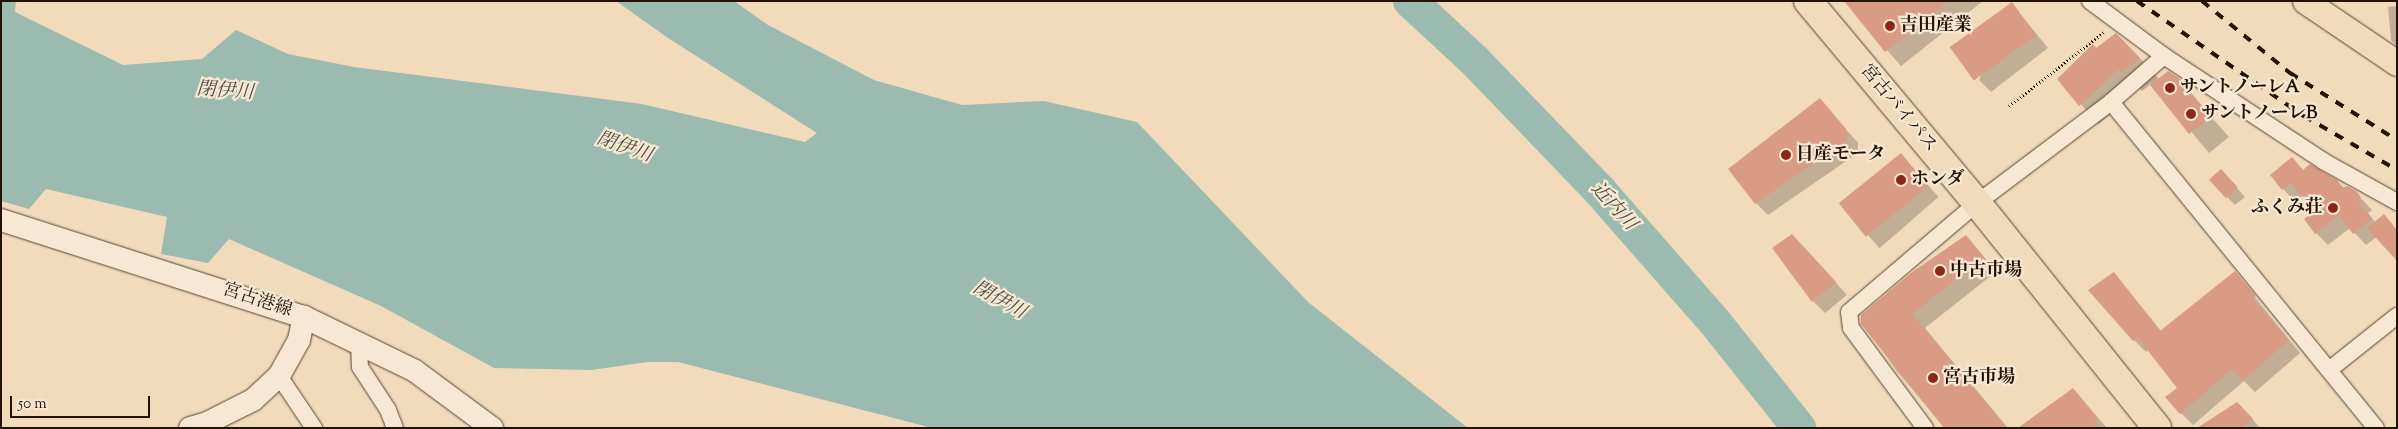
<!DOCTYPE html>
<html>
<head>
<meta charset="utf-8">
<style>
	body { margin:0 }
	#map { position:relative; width:2398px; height:429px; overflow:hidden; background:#f1dbbb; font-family:"Sorts Mill Goudy","Noto Serif JP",serif }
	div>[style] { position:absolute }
	.water>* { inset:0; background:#9bbbb0 }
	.shadow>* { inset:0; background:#0003; transform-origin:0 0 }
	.river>* { height:34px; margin:-17px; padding:0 17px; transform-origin:17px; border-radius:17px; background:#9bbbb0 }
	.building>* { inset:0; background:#d99b83; transform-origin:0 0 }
	.path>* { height:3px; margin-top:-1.5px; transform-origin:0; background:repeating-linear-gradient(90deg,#231200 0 1px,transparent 0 3.5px) }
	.roads { filter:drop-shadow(0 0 1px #56442f) drop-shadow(0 0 1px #56442f) }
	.street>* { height:16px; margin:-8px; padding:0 8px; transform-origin:8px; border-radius:8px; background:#f6e8d3 }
	.secondary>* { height:22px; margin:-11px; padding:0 11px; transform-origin:11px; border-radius:11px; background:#f6e8d3 }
	.primary>* { height:25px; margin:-12.5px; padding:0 12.5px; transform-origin:12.5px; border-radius:12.5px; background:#f1dbbb }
	.highway>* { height:28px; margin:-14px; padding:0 14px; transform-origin:14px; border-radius:14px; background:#f1dbbb }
	.rail>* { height:4px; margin-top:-2px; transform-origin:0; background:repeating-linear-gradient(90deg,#231200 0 9px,transparent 0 18px) }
	.dots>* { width:14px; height:14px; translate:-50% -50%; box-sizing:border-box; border:2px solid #f6e8d3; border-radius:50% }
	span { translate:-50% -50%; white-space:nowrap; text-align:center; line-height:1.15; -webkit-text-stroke:4.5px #f6e8d3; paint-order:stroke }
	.poi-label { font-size:18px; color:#231200; font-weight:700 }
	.left { translate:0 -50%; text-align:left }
	.right { translate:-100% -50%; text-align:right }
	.street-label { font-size:18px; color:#231200 }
	.water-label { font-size:19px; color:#4d4d3e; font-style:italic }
	.frame { position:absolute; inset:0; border:2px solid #231200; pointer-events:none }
	.scale { position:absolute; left:10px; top:396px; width:140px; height:22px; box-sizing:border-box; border:2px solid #231200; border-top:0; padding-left:6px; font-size:15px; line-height:18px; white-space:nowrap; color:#231200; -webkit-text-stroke:4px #f6e8d3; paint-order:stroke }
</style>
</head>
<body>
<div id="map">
	<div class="water">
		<i style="clip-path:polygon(1px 1px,16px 1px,15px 12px,123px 65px,202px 59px,236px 30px,288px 54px,354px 67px,642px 104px,805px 142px,817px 133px,668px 38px,616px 1px,734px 1px,768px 25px,874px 80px,962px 105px,1044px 101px,1137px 122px,1308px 302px,1468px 428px,932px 428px,678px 362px,648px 362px,591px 370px,494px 368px,381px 306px,229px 239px,208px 263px,161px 254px,167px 217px,46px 189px,29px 209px,1px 201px)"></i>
	</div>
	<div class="shadow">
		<i style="clip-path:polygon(1844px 1px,1983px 1px,1901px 66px)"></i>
		<i style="clip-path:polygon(2012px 4px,2048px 48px,1991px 92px,1979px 80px)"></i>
		<i style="clip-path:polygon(2397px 6px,2397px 46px,2391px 40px,2388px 7px)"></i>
		<i style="clip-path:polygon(2097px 50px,2135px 53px,2159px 79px,2178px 79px,2229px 137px,2209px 153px,2151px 84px,2142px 91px,2139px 87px,2099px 124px,2058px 79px)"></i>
		<i style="clip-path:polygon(1820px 100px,1858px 143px,1858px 153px,1768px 215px,1756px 203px)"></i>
		<i style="left:1901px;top:154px;width:57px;height:78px;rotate:49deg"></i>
		<i style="clip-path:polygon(2292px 158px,2304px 171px,2355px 192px,2372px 210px,2368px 213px,2376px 223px,2397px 229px,2397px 259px,2377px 237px,2366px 245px,2350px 228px,2328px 245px,2316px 233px,2316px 212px,2303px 195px,2295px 202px,2271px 175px)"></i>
		<i style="clip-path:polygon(2229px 179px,2245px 197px,2235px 205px,2227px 197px)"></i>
		<i style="clip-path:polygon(1965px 237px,1997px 271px,1925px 328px,2008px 428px,1945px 428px,1896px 370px,1861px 319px)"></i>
		<i style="clip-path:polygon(1804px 247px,1847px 295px,1825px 313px,1813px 301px)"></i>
		<i style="clip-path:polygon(2114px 273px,2162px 332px,2235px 273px,2300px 353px,2255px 392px,2244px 381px,2193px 425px,2181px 413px,2178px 389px,2149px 350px,2146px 352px,2134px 340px)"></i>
		<i style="clip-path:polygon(2073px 390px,2107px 428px,2020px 428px)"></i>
		<i style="clip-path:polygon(2246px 412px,2260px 428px,2200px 428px)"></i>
	</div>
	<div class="river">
		<i style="left:1410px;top:1px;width:87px;rotate:42.7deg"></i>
		<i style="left:1474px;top:60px;width:182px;rotate:46.1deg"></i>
		<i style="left:1600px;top:191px;width:173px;rotate:48.8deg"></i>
		<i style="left:1714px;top:321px;width:137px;rotate:51.5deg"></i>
	</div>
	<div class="building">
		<i style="clip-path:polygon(1844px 1px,1949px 1px,1885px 52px)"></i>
		<i style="left:2012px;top:2px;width:41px;height:77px;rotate:54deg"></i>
		<i style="clip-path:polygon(2116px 33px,2140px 58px,2122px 72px,2119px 69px,2079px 106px,2057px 79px,2093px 44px,2096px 48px)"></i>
		<i style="clip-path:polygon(2168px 71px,2179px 78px,2211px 117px,2189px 134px,2150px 85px)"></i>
		<i style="clip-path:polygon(1820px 98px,1846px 129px,1847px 140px,1755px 204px,1728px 169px)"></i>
		<i style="left:1901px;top:153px;width:43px;height:80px;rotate:51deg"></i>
		<i style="clip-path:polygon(2292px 157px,2303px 170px,2310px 164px,2337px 180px,2343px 188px,2347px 186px,2356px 191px,2361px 197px,2357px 200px,2372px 219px,2353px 234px,2339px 215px,2315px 234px,2304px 219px,2314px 211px,2291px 183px,2282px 190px,2270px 175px)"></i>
		<i style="left:2221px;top:169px;width:25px;height:16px;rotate:48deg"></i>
		<i style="clip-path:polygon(2384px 214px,2397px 230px,2397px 261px,2367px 228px)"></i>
		<i style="clip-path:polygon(1792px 234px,1836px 282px,1812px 302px,1772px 248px)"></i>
		<i style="clip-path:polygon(1966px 235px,1984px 257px,1912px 314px,2007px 428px,1944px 428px,1861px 324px,1861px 315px,1911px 273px)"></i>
		<i style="clip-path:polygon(2235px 271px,2256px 296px,2253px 299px,2289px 340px,2243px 381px,2232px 369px,2180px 414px,2165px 397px,2177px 388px,2138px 338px,2133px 341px,2088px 290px,2114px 272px,2160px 331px)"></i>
		<i style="clip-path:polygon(2073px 388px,2097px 417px,2094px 420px,2100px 428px,2018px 428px)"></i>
		<i style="clip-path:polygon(2237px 402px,2253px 419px,2242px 428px,2197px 428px)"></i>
	</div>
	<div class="path">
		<i style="left:2009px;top:106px;width:120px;rotate:-37.9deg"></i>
	</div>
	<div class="roads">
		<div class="street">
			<i style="left:2090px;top:1px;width:92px;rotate:36.6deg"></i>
			<i style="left:2164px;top:56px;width:191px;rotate:33.4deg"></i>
			<i style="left:2323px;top:161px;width:85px;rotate:29deg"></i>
			<i style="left:2111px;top:102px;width:420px;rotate:50.9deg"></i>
			<i style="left:359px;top:341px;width:26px;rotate:88deg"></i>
			<i style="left:360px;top:367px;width:51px;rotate:56.9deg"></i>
			<i style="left:388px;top:410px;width:19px;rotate:69deg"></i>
			<i style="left:2329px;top:370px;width:87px;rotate:-38.5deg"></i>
			<i style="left:279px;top:376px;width:63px;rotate:56.1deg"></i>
			<i style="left:1925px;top:428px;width:124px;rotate:-126.5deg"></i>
			<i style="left:1851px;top:328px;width:16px;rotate:-97deg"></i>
			<i style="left:1849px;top:312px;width:168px;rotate:-40.4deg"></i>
			<i style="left:1977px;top:203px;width:168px;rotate:-37deg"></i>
			<i style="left:2111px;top:102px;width:70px;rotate:-41deg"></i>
		</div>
		<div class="secondary">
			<i style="left:1px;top:220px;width:318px;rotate:17.8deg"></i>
			<i style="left:304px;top:317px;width:123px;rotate:25.9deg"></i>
			<i style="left:415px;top:371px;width:96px;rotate:36.5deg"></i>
			<i style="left:190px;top:428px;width:18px;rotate:-16deg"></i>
			<i style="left:207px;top:423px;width:51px;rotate:-26.6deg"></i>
			<i style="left:253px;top:400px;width:35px;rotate:-43deg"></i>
			<i style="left:279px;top:376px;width:41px;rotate:-60.9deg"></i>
			<i style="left:299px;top:340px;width:24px;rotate:-78deg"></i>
		</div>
		<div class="primary">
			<i style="left:2305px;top:1px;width:111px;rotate:34deg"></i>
		</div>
		<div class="highway">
			<i style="left:1808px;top:1px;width:263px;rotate:50.1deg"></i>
			<i style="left:1977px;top:203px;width:288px;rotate:51.3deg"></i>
		</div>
	</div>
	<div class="rail">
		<i style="left:2137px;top:1px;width:203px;rotate:34.6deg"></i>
		<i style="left:2304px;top:116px;width:108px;rotate:30.1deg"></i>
		<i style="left:2202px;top:1px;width:114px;rotate:39.3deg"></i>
		<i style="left:2290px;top:73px;width:126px;rotate:32.1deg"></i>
	</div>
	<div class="dots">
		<i style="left:1890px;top:26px;background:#8f2418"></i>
		<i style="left:2170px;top:88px;background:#8f2418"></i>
		<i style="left:2191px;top:114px;background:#8f2418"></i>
		<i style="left:1786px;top:155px;background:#8f2418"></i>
		<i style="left:1901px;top:180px;background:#8f2418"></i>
		<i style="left:2333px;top:208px;background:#8f2418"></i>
		<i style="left:1940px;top:271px;background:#8f2418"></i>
		<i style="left:1933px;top:378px;background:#8f2418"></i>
	</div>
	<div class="poi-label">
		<span class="left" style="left:1900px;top:26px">吉田産業</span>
		<span class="left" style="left:2180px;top:88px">サントノーレA</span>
		<span class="left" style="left:2201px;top:114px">サントノーレB</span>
		<span class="left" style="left:1796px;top:155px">日産モータ</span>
		<span class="left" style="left:1911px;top:180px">ホンダ</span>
		<span class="right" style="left:2323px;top:208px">ふくみ荘</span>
		<span class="left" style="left:1950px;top:271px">中古市場</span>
		<span class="left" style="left:1943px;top:378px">宮古市場</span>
	</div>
	<div class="street-label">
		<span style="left:1898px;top:109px;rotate:50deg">宮古バイパス</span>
		<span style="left:257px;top:301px;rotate:18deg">宮古港線</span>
	</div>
	<div class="water-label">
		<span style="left:225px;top:92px;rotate:4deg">閉伊川</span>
		<span style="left:624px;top:148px;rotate:19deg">閉伊川</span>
		<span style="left:1613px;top:207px;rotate:48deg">近内川</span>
		<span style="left:999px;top:301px;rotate:29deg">閉伊川</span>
	</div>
	<div class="frame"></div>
	<div class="scale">50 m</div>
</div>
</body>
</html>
